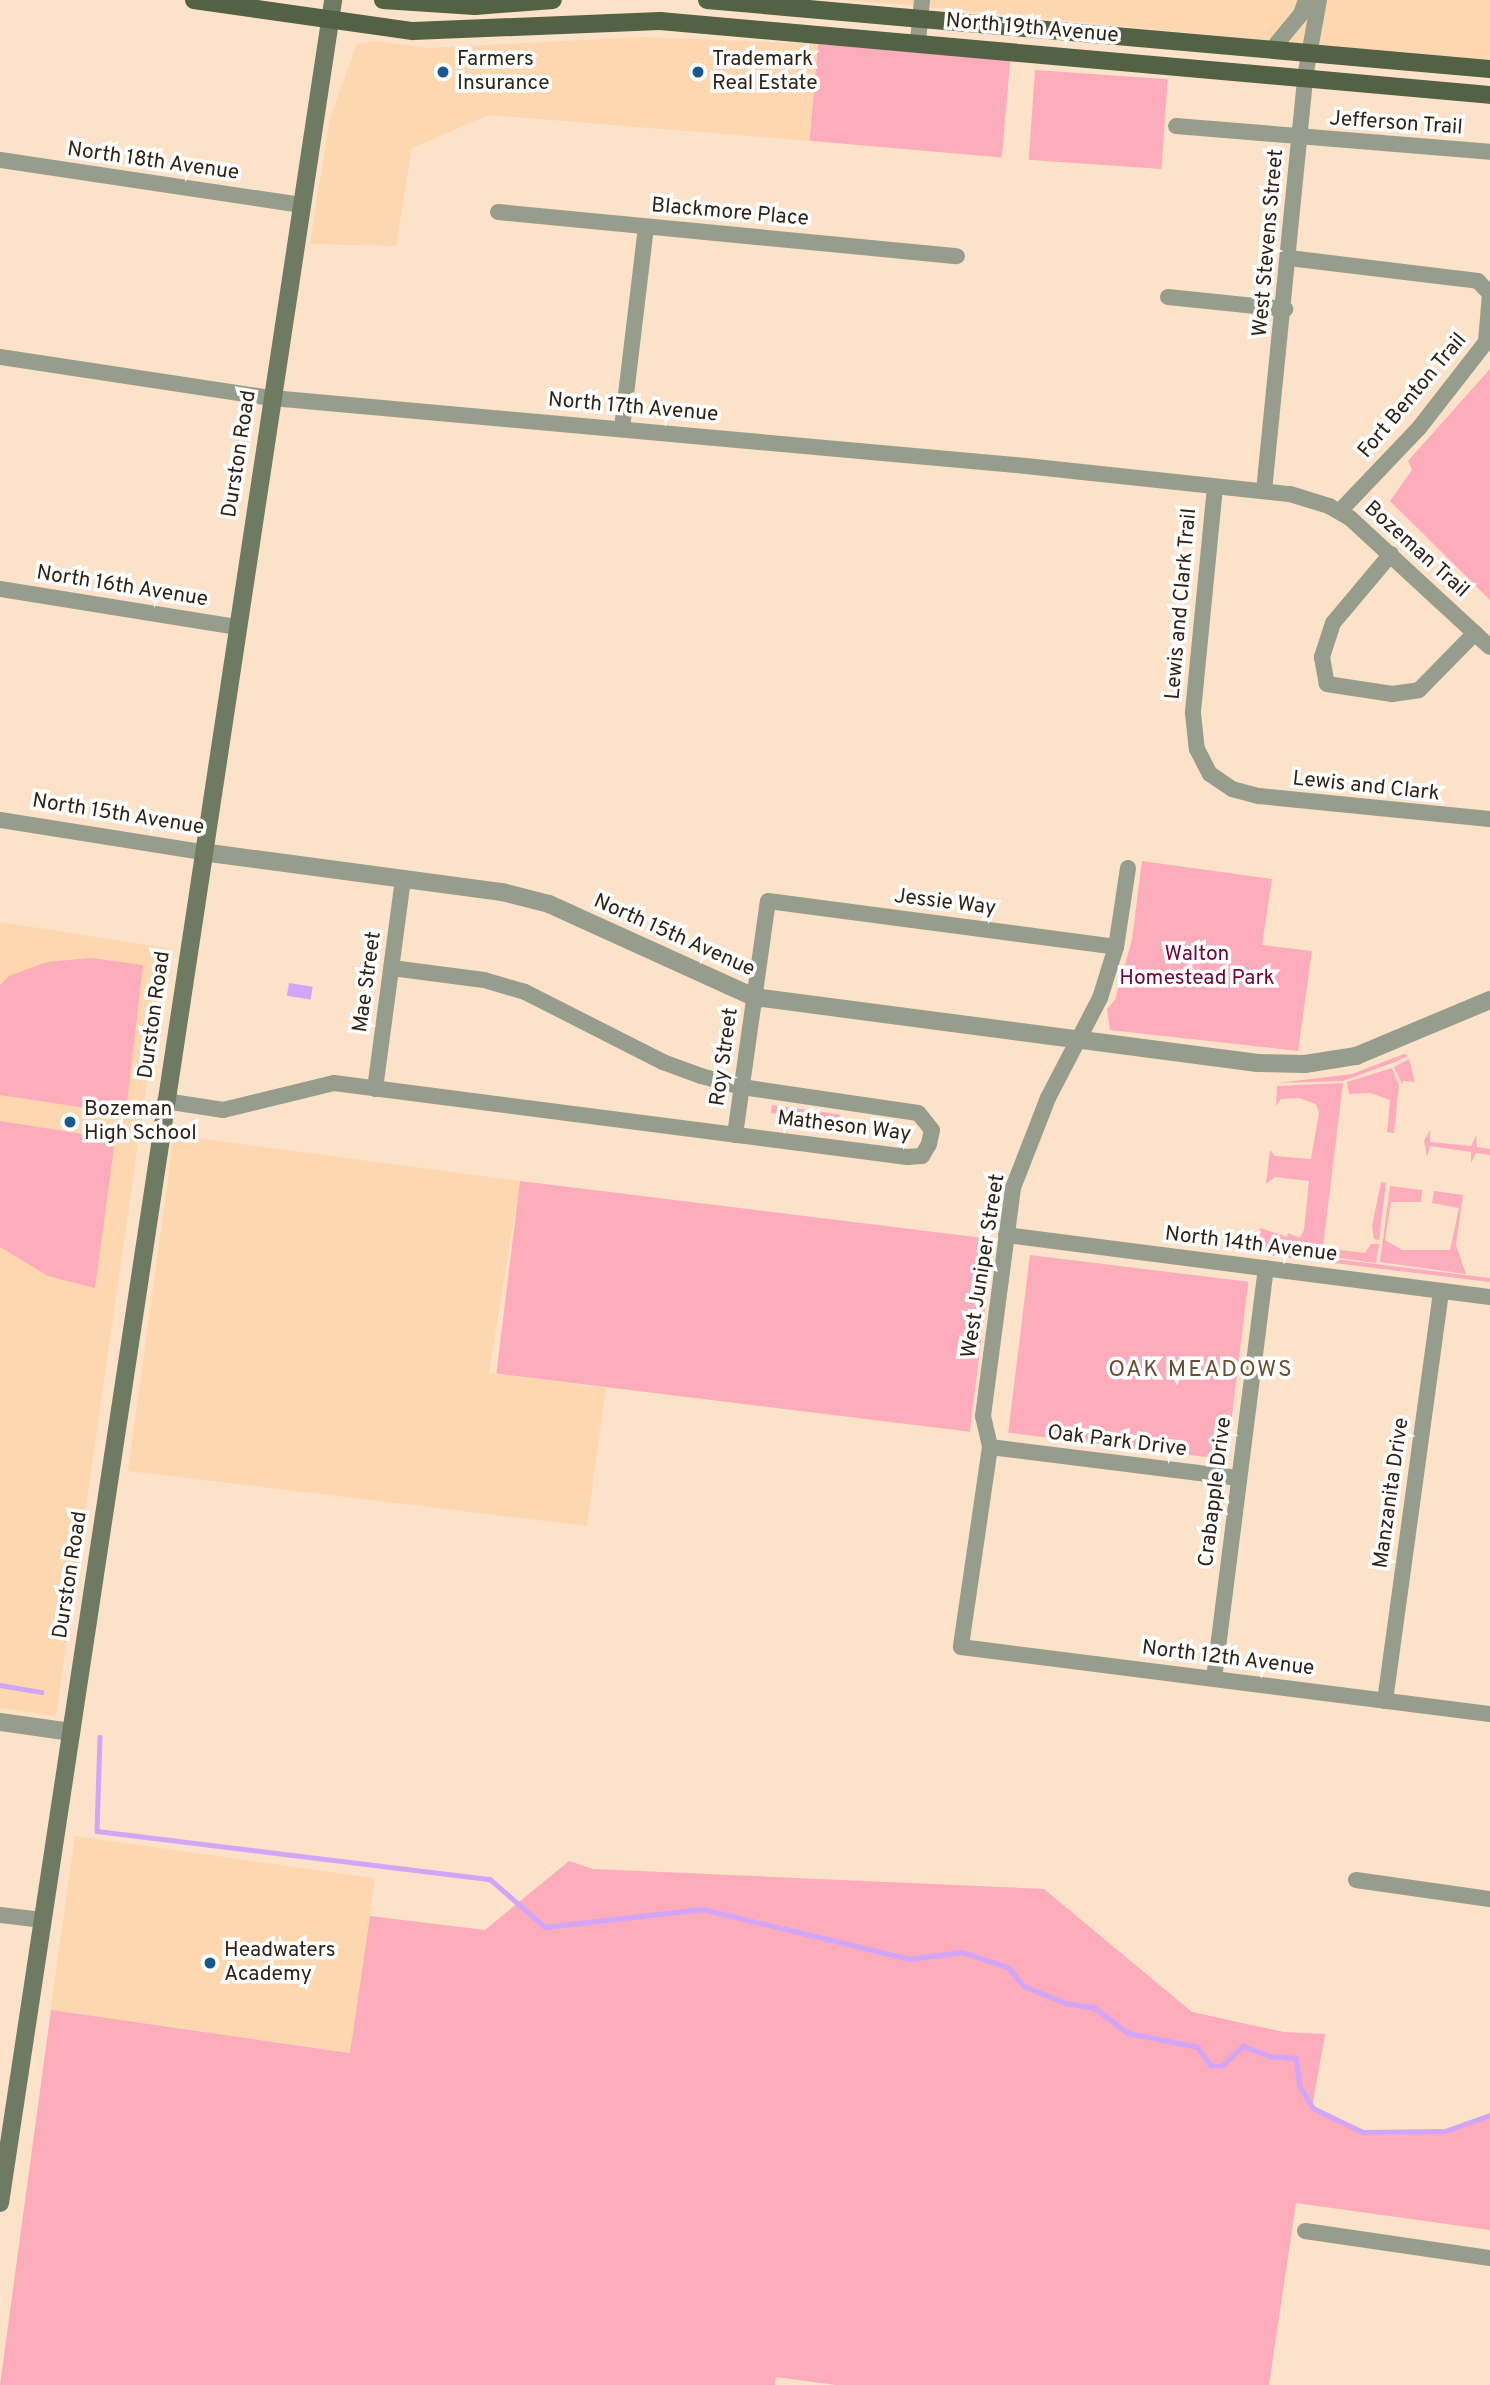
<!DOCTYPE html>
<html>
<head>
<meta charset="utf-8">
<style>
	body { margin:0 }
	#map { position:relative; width:1490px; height:2385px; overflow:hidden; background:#fce2c8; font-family:Overpass,sans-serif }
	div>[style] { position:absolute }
	.built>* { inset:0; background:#fcd7b0; transform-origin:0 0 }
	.green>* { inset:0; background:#fcacba; transform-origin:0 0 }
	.water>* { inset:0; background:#d1a5f8; transform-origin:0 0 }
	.stream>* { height:4.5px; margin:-2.25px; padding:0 2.25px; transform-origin:2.25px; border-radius:2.25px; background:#d1a5f8 }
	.minor>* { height:16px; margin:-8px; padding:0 8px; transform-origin:8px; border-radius:8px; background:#969d8d }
	.tertiary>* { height:18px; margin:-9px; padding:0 9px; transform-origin:9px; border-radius:9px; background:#969d8d }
	.secondary>* { height:18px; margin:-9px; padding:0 9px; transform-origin:9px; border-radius:9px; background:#6f7a62 }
	.primary>* { height:18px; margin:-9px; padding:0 9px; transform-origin:9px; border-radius:9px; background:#536144 }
	.dots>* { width:19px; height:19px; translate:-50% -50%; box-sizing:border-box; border:4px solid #fff; border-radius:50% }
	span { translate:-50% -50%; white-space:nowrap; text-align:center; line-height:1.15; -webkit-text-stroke:7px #fff; paint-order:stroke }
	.street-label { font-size:21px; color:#2f2317 }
	.poi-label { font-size:21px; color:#2f2317 }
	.left { translate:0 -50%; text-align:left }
	.park-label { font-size:21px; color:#790030 }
	.neighbourhood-label { font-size:23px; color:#694f32; letter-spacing:2px }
</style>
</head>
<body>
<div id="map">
	<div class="built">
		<i style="clip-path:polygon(845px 0,1490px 0,1490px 62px,895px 4px)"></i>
		<i style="clip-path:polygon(642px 37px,818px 44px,809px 141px,489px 115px,412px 148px,396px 246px,310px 244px,330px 118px,357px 44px,376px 41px,429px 48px)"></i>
		<i style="clip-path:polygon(0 922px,166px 948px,56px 1716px,0 1708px)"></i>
		<i style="clip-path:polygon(174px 1135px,520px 1181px,489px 1373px,606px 1388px,587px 1526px,128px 1471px)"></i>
		<i style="left:75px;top:1836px;width:303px;height:176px;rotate:8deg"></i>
	</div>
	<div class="green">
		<i style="left:818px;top:44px;width:193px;height:97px;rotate:5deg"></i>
		<i style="left:1035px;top:70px;width:133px;height:90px;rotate:4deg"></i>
		<i style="clip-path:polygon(1490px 369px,1490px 600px,1390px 501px,1412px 470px,1408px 461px)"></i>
		<i style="clip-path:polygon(1142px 861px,1272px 879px,1262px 945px,1312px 951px,1298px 1051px,1110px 1030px,1107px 1009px,1115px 1000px,1132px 940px)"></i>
		<i style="clip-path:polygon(91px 958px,143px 965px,127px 1102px,113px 1112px,0 1095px,0 985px,9px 976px,47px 962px)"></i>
		<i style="clip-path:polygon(1404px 1054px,1408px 1056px,1395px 1062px,1343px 1081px,1278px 1083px,1352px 1074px)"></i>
		<i style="clip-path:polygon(1409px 1059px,1415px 1082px,1403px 1081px,1402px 1084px,1394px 1067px)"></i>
		<i style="clip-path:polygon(1392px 1068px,1399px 1085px,1394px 1133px,1387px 1132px,1390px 1100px,1370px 1093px,1349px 1094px,1347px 1082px)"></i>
		<i style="clip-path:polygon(1343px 1083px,1322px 1255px,1255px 1246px,1260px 1228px,1287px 1237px,1288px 1233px,1300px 1238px,1304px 1230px,1309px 1181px,1275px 1177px,1266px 1184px,1270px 1150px,1275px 1156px,1311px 1159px,1319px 1113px,1316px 1104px,1299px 1098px,1281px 1099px,1276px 1106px,1277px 1086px)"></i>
		<i style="left:772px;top:1105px;width:69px;height:8px;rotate:8deg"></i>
		<i style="clip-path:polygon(0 1121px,108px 1138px,114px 1147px,95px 1288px,48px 1276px,0 1247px)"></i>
		<i style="clip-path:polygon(1430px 1130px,1430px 1142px,1471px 1146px,1476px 1135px,1477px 1147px,1490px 1149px,1490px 1155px,1476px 1153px,1471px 1163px,1471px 1152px,1430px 1146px,1427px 1157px,1424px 1141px)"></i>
		<i style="left:520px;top:1181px;width:477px;height:194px;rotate:7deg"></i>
		<i style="clip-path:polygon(1381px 1182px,1386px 1183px,1379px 1240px,1374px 1239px,1372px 1226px)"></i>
		<i style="clip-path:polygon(1390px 1186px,1422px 1190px,1421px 1202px,1391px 1202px,1385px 1240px,1402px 1250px,1450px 1250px,1459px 1208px,1432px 1203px,1434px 1191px,1463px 1195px,1456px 1245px,1466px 1274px,1380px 1262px)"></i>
		<i style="clip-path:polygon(1371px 1244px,1379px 1244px,1376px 1263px,1325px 1256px,1326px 1248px,1365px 1253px)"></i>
		<i style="left:1261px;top:1250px;width:231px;height:4px;rotate:7deg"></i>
		<i style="left:1030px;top:1255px;width:220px;height:179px;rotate:7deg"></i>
		<i style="clip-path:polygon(569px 1861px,593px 1869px,1044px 1889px,1192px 2012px,1284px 2032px,1325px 2034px,1312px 2108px,1363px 2132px,1387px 2135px,1445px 2131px,1490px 2115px,1490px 2230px,1296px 2203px,1269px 2385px,836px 2385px,776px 2377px,775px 2385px,0 2385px,51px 2010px,350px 2053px,370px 1916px,485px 1930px)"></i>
	</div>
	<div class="water">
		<i style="left:289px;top:983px;width:24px;height:13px;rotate:9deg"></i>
	</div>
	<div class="stream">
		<i style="left:0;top:1685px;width:42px;rotate:9.7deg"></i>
		<i style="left:100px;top:1737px;width:94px;rotate:91.8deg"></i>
		<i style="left:97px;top:1831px;width:396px;rotate:7deg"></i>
		<i style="left:490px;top:1879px;width:73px;rotate:41.1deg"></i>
		<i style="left:545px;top:1927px;width:159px;rotate:-6.5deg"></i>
		<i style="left:703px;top:1909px;width:212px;rotate:13.6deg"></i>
		<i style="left:909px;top:1959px;width:53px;rotate:-7.5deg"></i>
		<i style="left:962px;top:1952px;width:48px;rotate:18.1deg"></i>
		<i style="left:1008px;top:1967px;width:25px;rotate:50deg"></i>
		<i style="left:1024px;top:1986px;width:44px;rotate:22.5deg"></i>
		<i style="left:1065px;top:2003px;width:30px;rotate:9deg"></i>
		<i style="left:1095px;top:2008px;width:41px;rotate:37.1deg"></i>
		<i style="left:1128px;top:2033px;width:71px;rotate:11.3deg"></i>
		<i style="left:1198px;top:2047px;width:23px;rotate:56deg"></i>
		<i style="left:1211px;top:2066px;width:11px"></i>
		<i style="left:1222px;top:2066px;width:29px;rotate:-44deg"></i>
		<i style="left:1243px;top:2046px;width:28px;rotate:21deg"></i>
		<i style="left:1269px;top:2056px;width:27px;rotate:4deg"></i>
		<i style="left:1296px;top:2058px;width:28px;rotate:82deg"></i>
		<i style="left:1300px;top:2086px;width:26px;rotate:59deg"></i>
		<i style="left:1313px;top:2108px;width:55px;rotate:25.6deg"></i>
		<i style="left:1363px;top:2132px;width:82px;rotate:-0.7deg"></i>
		<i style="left:1445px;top:2131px;width:48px;rotate:-19.6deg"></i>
	</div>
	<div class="minor">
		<i style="left:918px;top:41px;width:41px;rotate:-84.4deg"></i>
		<i style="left:1273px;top:48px;width:44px;rotate:-50.5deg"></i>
		<i style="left:1301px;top:14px;width:15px;rotate:-70deg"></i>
		<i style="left:1176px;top:126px;width:315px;rotate:4.7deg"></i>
		<i style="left:0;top:160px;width:303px;rotate:8.5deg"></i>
		<i style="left:498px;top:212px;width:461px;rotate:5.5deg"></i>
		<i style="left:1289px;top:258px;width:190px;rotate:6.9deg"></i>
		<i style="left:1478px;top:281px;width:18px;rotate:47deg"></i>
		<i style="left:1490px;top:294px;width:48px;rotate:94.8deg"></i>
		<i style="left:1486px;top:342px;width:109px;rotate:127.9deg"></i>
		<i style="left:1419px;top:428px;width:115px;rotate:133.6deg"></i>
		<i style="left:1168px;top:297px;width:118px;rotate:5.9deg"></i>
		<i style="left:0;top:357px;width:275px;rotate:8.6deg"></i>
		<i style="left:272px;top:398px;width:757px;rotate:5.15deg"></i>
		<i style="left:1026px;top:466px;width:265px;rotate:6.1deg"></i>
		<i style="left:1290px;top:494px;width:41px;rotate:17.1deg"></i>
		<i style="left:1329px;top:506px;width:24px;rotate:30deg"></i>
		<i style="left:1350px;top:518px;width:190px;rotate:42.7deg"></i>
		<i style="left:622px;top:428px;width:202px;rotate:-83.2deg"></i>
		<i style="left:1215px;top:487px;width:227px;rotate:95.6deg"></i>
		<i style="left:1193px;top:713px;width:36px;rotate:84deg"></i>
		<i style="left:1197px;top:749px;width:28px;rotate:63deg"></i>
		<i style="left:1210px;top:774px;width:27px;rotate:34deg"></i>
		<i style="left:1232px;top:789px;width:28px;rotate:15deg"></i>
		<i style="left:1259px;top:796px;width:232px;rotate:5.7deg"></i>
		<i style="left:1264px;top:491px;width:416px;rotate:-84.3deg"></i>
		<i style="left:1305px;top:77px;width:78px;rotate:-79.7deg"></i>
		<i style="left:1391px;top:554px;width:90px;rotate:130deg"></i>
		<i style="left:1333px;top:623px;width:36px;rotate:108deg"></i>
		<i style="left:1322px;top:657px;width:27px;rotate:80deg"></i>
		<i style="left:1327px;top:684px;width:66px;rotate:8.7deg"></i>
		<i style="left:1392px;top:694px;width:27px;rotate:-8deg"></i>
		<i style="left:1419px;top:690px;width:80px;rotate:-45.5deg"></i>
		<i style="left:0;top:589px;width:239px;rotate:9.1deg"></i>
		<i style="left:0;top:820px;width:205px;rotate:9deg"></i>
		<i style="left:1128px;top:868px;width:80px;rotate:98.6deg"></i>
		<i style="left:1116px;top:947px;width:53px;rotate:107.4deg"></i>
		<i style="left:1100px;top:998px;width:113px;rotate:117.5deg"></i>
		<i style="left:1048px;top:1098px;width:97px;rotate:111.3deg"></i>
		<i style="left:1013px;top:1188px;width:230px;rotate:97.5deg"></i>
		<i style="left:983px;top:1416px;width:32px;rotate:77deg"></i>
		<i style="left:990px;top:1447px;width:202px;rotate:98.3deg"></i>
		<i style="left:961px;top:1647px;width:533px;rotate:7.22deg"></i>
		<i style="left:375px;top:1089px;width:211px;rotate:-82.4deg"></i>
		<i style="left:165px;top:1101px;width:59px;rotate:8.8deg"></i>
		<i style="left:223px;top:1110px;width:114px;rotate:-13.7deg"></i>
		<i style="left:334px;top:1083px;width:578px;rotate:7.36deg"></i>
		<i style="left:907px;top:1157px;width:15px;rotate:-4deg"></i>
		<i style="left:922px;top:1156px;width:14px;rotate:-60deg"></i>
		<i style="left:929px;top:1144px;width:14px;rotate:-78deg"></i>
		<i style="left:932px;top:1130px;width:22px;rotate:-129deg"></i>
		<i style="left:918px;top:1113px;width:178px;rotate:-171.6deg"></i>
		<i style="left:742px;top:1087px;width:42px;rotate:-165deg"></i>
		<i style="left:701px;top:1076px;width:40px;rotate:-159.8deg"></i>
		<i style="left:663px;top:1062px;width:155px;rotate:-153.1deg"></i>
		<i style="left:525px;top:992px;width:43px;rotate:-163.7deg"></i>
		<i style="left:484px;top:980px;width:93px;rotate:-172.6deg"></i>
		<i style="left:735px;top:1135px;width:236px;rotate:-82deg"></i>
		<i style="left:768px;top:901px;width:351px;rotate:7.5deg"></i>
		<i style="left:1006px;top:1235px;width:488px;rotate:7.3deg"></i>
		<i style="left:990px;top:1447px;width:251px;rotate:7.1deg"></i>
		<i style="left:1214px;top:1679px;width:414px;rotate:-82.8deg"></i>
		<i style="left:1385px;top:1701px;width:414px;rotate:-82.2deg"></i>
		<i style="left:1356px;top:1880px;width:135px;rotate:8.1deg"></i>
		<i style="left:0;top:1915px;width:43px;rotate:6.6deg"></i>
		<i style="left:1305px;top:2231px;width:187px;rotate:8.3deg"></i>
	</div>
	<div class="tertiary">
		<i style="left:202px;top:852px;width:303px;rotate:7.6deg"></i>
		<i style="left:502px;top:892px;width:49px;rotate:14.3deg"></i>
		<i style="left:549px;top:904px;width:225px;rotate:24.4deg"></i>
		<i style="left:754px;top:997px;width:508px;rotate:7.46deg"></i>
		<i style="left:1258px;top:1063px;width:47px;rotate:1.2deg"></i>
		<i style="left:1305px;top:1064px;width:52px;rotate:-8.9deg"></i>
		<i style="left:1356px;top:1056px;width:145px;rotate:-22.7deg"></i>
		<i style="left:0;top:1722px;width:72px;rotate:8deg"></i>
	</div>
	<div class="secondary">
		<i style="left:0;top:2203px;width:2228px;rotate:-81.4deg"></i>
	</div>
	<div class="primary">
		<i style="left:194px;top:0;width:221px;rotate:8.1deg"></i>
		<i style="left:413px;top:31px;width:247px;rotate:-2.3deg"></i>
		<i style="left:660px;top:21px;width:833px;rotate:5.09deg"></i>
		<i style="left:383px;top:0;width:92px;rotate:3.7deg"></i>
		<i style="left:475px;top:6px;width:78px;rotate:-4.4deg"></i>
		<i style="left:707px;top:0;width:786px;rotate:5.04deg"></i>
	</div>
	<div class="dots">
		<i style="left:443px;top:72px;background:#18598f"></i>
		<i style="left:698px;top:72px;background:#18598f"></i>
		<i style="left:70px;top:1122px;background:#18598f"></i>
		<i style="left:210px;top:1963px;background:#18598f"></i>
	</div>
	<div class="street-label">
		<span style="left:1032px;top:29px;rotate:5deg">North 19th Avenue</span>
		<span style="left:1396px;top:124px;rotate:4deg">Jefferson Trail</span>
		<span style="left:153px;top:162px;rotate:8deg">North 18th Avenue</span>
		<span style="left:730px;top:213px;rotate:5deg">Blackmore Place</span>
		<span style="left:1269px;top:243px;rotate:-85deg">West Stevens Street</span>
		<span style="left:1413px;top:396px;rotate:-50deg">Fort Benton Trail</span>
		<span style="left:633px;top:408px;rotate:5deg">North 17th Avenue</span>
		<span style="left:240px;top:454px;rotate:-81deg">Durston Road</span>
		<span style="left:1416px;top:550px;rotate:42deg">Bozeman Trail</span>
		<span style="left:122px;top:587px;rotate:9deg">North 16th Avenue</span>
		<span style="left:1182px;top:604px;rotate:-85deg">Lewis and Clark Trail</span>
		<span style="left:1366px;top:787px;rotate:6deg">Lewis and Clark</span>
		<span style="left:118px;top:815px;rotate:9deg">North 15th Avenue</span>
		<span style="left:945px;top:903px;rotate:7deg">Jessie Way</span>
		<span style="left:674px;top:936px;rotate:24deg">North 15th Avenue</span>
		<span style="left:368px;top:982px;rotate:-82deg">Mae Street</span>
		<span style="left:155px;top:1015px;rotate:-82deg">Durston Road</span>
		<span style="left:725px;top:1057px;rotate:-82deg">Roy Street</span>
		<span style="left:844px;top:1127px;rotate:7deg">Matheson Way</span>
		<span style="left:1251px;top:1245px;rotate:7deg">North 14th Avenue</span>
		<span style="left:984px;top:1266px;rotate:-81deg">West Juniper Street</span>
		<span style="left:1117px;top:1442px;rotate:7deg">Oak Park Drive</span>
		<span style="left:1216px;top:1492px;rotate:-83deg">Crabapple Drive</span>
		<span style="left:1392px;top:1493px;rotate:-82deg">Manzanita Drive</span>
		<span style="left:71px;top:1575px;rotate:-81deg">Durston Road</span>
		<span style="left:1228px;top:1659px;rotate:7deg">North 12th Avenue</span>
	</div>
	<div class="poi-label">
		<span class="left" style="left:457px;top:72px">Farmers<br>Insurance</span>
		<span class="left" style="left:712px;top:72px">Trademark<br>Real Estate</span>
		<span class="left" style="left:84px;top:1122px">Bozeman<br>High School</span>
		<span class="left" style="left:224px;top:1963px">Headwaters<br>Academy</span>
	</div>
	<div class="park-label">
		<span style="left:1197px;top:967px">Walton<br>Homestead Park</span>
	</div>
	<div class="neighbourhood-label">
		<span style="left:1201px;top:1371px">OAK MEADOWS</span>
	</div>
</div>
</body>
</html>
